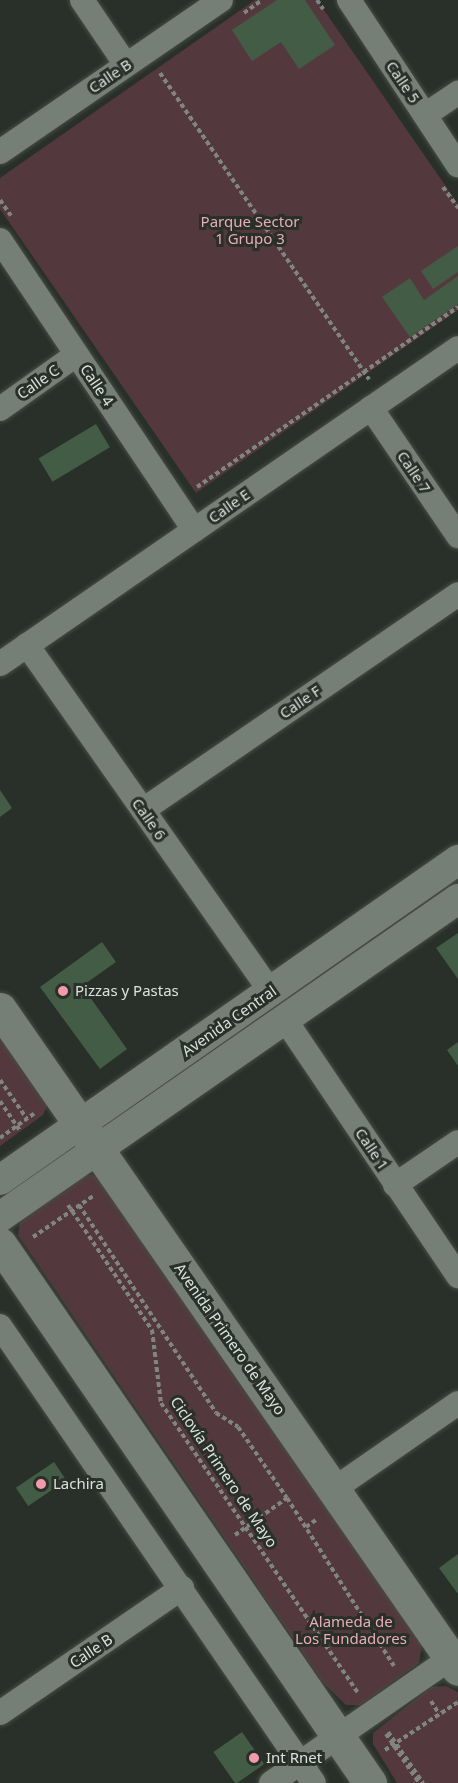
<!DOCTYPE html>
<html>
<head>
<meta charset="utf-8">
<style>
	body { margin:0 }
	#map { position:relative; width:458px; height:1783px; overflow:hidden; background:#283029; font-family:"Noto Sans",sans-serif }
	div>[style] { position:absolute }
	.green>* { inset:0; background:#53393d }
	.building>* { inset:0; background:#435c46; transform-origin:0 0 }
	.path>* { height:4px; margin-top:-2px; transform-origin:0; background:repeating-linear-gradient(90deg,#7f8680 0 4.5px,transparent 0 7.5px) }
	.roads { filter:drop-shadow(0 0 2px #464c46) drop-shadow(0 0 2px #464c46) }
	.minor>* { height:24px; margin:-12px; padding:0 12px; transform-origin:12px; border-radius:12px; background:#757f75 }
	.tertiary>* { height:30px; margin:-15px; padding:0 15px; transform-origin:15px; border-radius:15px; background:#757f75 }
	.secondary>* { height:33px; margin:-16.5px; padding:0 16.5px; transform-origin:16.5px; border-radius:16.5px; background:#757f75 }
	.dots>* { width:16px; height:16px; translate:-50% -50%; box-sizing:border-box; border:3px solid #283029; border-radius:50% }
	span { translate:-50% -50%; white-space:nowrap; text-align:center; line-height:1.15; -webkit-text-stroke:6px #283029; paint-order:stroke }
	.street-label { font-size:15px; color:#dce1dc }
	.park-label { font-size:15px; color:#ebaab5 }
	.poi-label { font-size:15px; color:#dce1dc }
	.left { translate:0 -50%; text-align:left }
</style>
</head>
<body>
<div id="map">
	<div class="green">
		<i style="clip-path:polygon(255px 0,317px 0,458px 204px,458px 310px,196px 493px,0 209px,0 178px)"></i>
		<i style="clip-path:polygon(0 1030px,48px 1104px,43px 1115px,0 1146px)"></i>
		<i style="clip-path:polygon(85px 1174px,96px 1176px,423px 1638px,419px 1663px,361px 1705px,346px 1705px,323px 1683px,18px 1235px,20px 1220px)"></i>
		<i style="clip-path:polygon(446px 1686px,458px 1692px,458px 1783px,397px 1783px,373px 1744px,373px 1733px,431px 1687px)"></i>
	</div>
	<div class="building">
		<i style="clip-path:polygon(277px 0,305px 0,335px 45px,299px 69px,281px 42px,252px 61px,232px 30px)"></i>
		<i style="clip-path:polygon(458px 246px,458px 272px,433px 289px,421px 271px)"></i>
		<i style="clip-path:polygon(458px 276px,458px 304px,410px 337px,382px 297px,410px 278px,424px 300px)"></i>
		<i style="left:96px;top:424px;width:27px;height:67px;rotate:59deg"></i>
		<i style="clip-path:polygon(0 790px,12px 808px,0 817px)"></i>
		<i style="clip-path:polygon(458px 933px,458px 979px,436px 948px)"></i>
		<i style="clip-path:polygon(102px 942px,116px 962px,82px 986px,127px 1049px,100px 1069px,40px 987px)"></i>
		<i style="clip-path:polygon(458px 1042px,458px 1066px,447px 1050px)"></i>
		<i style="left:54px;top:1462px;width:22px;height:46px;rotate:56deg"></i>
		<i style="clip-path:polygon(458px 1554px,458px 1594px,439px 1568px)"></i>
		<i style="left:242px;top:1732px;width:39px;height:35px;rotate:55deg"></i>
	</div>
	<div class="path">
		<i style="left:317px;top:0;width:11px;rotate:56deg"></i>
		<i style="left:244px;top:13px;width:22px;rotate:-36deg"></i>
		<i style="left:160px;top:73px;width:371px;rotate:55.7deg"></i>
		<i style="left:443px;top:187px;width:26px;rotate:54deg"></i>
		<i style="left:0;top:200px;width:19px;rotate:55deg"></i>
		<i style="left:197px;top:487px;width:317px;rotate:-34.6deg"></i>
		<i style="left:0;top:1080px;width:47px;rotate:55.3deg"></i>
		<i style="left:0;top:1101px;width:36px;rotate:56deg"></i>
		<i style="left:0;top:1138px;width:44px;rotate:-35.8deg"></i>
		<i style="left:68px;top:1205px;width:151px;rotate:56.1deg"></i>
		<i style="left:152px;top:1330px;width:74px;rotate:83deg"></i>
		<i style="left:161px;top:1403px;width:351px;rotate:55.8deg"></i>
		<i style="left:79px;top:1205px;width:249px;rotate:56.6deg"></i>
		<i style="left:216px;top:1413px;width:26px;rotate:32deg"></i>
		<i style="left:238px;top:1427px;width:86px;rotate:55.4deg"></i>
		<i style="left:287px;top:1498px;width:199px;rotate:57.5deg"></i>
		<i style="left:33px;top:1237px;width:73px;rotate:-34.3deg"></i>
		<i style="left:306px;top:1527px;width:14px;rotate:-36deg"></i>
		<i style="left:235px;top:1535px;width:64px;rotate:-35.4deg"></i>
		<i style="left:431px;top:1701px;width:15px;rotate:58deg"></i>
		<i style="left:388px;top:1732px;width:62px;rotate:55.5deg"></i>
		<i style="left:386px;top:1734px;width:59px;rotate:56deg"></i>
		<i style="left:385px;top:1750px;width:87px;rotate:-33.3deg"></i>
	</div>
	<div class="roads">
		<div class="minor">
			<i style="left:82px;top:0;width:78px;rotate:55.9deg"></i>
			<i style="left:349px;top:0;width:198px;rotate:56.6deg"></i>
			<i style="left:425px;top:115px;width:40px;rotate:-34deg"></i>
			<i style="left:0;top:152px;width:268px;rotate:-34.5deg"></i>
			<i style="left:0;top:240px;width:349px;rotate:56.2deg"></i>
			<i style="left:371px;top:408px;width:155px;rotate:55.8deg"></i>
			<i style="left:0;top:409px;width:93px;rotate:-35.4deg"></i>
			<i style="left:27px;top:645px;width:424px;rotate:54.9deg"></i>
			<i style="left:0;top:664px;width:556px;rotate:-34.6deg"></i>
			<i style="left:143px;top:810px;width:382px;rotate:-34.4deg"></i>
			<i style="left:286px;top:1021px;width:308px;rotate:56deg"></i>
			<i style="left:395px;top:1185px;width:76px;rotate:-34.3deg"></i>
			<i style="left:0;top:1326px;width:554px;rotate:55.51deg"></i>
			<i style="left:334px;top:1489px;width:151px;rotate:-34.7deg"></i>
			<i style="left:0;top:1713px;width:221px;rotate:-34.5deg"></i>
			<i style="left:271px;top:1783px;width:228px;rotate:-34.8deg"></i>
		</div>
		<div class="tertiary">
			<i style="left:0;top:1180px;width:559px;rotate:-34.94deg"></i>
			<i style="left:0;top:1217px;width:558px;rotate:-34.77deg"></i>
		</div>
		<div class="secondary">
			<i style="left:0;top:1009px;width:803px;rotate:55.24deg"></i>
			<i style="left:0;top:1244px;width:654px;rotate:55.53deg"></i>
		</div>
	</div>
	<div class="dots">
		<i style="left:63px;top:991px;background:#f39aaa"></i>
		<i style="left:41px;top:1484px;background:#f39aaa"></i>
		<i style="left:254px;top:1758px;background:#f39aaa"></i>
	</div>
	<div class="street-label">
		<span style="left:110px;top:76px;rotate:-34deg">Calle B</span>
		<span style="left:403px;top:82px;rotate:56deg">Calle 5</span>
		<span style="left:38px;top:382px;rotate:-35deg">Calle C</span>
		<span style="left:97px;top:385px;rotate:56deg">Calle 4</span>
		<span style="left:414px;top:472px;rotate:56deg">Calle 7</span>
		<span style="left:229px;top:506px;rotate:-35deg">Calle E</span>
		<span style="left:300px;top:702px;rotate:-34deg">Calle F</span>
		<span style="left:149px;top:819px;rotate:55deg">Calle 6</span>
		<span style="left:229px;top:1021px;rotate:-35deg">Avenida Central</span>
		<span style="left:372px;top:1149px;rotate:56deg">Calle 1</span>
		<span style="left:230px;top:1339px;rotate:55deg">Avenida Primero de Mayo</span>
		<span style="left:224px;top:1472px;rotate:56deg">Ciclovía Primero de Mayo</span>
		<span style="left:91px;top:1651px;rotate:-34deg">Calle B</span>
	</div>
	<div class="park-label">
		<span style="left:250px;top:230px">Parque Sector<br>1 Grupo 3</span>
		<span style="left:351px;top:1630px">Alameda de<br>Los Fundadores</span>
	</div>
	<div class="poi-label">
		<span class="left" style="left:75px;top:991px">Pizzas y Pastas</span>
		<span class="left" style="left:53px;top:1484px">Lachira</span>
		<span class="left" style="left:266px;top:1758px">Int Rnet</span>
	</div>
</div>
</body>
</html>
